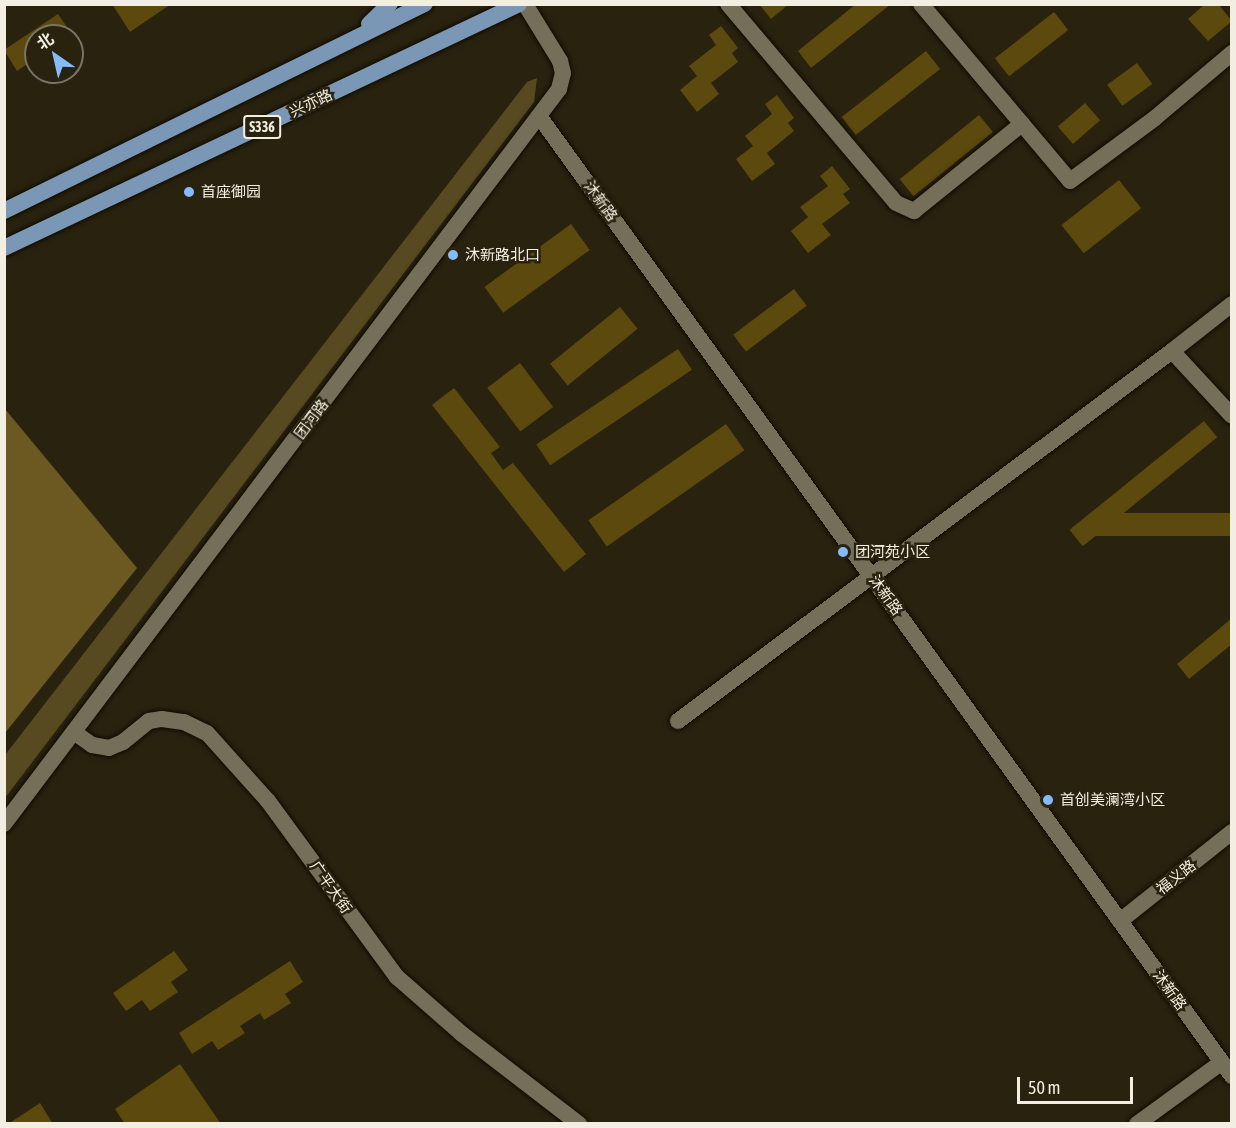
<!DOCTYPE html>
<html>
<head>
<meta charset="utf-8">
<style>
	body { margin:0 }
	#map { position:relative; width:1236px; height:1128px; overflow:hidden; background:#29220f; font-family:"Asap Condensed","Noto Sans SC",sans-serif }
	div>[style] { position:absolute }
	.green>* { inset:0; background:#574920 }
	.forest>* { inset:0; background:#6b5921 }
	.building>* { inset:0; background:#5b490e; transform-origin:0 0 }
	.roads { filter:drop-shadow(0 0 2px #110b00) drop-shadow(0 0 2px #110b00) }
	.minor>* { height:16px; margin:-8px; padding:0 8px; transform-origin:8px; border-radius:8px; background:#756e59 }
	.tertiary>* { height:16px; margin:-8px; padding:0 8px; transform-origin:8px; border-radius:8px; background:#756e59 }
	.primary>* { height:16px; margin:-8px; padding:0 8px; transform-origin:8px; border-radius:8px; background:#7a98b5 }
	.dots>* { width:16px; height:16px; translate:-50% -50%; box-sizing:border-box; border:3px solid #29220f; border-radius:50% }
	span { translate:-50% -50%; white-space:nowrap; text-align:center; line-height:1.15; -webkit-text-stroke:5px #29220f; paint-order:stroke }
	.shield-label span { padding:2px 4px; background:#29220f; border:2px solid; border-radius:4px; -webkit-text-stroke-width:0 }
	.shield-label { font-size:14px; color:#f2eee2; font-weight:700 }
	.street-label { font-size:15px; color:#f2eee2 }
	.poi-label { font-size:15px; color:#f2eee2 }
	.left { translate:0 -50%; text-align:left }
	.frame { position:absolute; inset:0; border:6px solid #f2eee2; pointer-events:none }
	.north { position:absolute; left:24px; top:24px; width:60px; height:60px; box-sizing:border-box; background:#29220f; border:2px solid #797463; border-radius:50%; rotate:326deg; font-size:16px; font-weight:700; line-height:24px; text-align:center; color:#f2eee2 }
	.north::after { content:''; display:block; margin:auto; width:21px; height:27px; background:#85bbfb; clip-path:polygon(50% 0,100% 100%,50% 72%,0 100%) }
	.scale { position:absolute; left:1017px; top:1077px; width:116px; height:27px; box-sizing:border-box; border:3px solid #f2eee2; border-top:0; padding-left:8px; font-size:18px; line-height:21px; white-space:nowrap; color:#f2eee2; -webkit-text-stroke:4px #29220f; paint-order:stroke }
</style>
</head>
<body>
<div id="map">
	<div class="green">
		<i style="clip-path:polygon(537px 78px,534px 102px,5px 798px,5px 755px,527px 82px)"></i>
	</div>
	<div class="forest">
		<i style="clip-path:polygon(5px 409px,137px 568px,5px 733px,4px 733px)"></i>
	</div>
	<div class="building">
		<i style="clip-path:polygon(112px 4px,171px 4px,130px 32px)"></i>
		<i style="clip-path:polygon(759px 4px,789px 4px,771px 19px)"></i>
		<i style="clip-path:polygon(856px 4px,891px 4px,811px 68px,798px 51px)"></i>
		<i style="clip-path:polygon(1205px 4px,1218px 4px,1232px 21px,1208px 41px,1188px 19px)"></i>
		<i style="left:1054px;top:12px;width:23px;height:75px;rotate:52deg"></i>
		<i style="clip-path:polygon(58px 14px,73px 36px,36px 36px,36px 58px,17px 71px,4px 50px)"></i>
		<i style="clip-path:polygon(721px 26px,738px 48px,732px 53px,738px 62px,711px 83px,719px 94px,697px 112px,680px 90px,697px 76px,689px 66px,716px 45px,709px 35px)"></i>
		<i style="left:926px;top:51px;width:23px;height:107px;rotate:52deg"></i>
		<i style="left:1137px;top:63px;width:26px;height:37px;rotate:54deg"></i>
		<i style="clip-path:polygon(777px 95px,794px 118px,788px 123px,794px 131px,767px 153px,775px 164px,752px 181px,736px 159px,753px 146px,745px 136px,772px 114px,765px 104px)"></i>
		<i style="left:1085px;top:103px;width:23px;height:36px;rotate:49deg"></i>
		<i style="left:979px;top:115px;width:22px;height:102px;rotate:51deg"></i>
		<i style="clip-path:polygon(832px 166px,850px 189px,843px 194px,850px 203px,822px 224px,831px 235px,808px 253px,791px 231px,808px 217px,800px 207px,828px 186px,820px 176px)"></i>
		<i style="left:1119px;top:180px;width:36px;height:73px;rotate:52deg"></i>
		<i style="left:571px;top:224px;width:32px;height:107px;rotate:54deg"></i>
		<i style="left:794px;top:289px;width:21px;height:76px;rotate:53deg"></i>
		<i style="left:620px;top:307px;width:28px;height:90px;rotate:51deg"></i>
		<i style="left:678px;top:349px;width:25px;height:171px;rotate:56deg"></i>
		<i style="left:520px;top:363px;width:55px;height:41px;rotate:53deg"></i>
		<i style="clip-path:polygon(454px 388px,500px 447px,491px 453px,503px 470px,513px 463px,586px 554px,564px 572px,432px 405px)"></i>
		<i style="left:1204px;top:421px;width:21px;height:173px;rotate:51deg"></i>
		<i style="left:726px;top:424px;width:32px;height:168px;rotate:55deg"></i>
		<i style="left:1232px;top:513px;width:23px;height:141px;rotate:90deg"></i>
		<i style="clip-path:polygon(1232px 618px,1232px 644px,1189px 679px,1177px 664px)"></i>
		<i style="clip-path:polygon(174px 951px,188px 970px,171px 982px,178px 992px,150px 1011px,142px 1000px,126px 1011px,113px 993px)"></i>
		<i style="clip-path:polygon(290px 961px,303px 982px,285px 994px,291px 1003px,264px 1020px,260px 1013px,240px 1026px,245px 1033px,218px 1050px,212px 1041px,192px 1054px,179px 1033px)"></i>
		<i style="clip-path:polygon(180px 1064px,221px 1124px,125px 1124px,115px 1109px)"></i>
		<i style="clip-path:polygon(40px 1103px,53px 1124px,8px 1124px)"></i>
	</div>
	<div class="roads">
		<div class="minor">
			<i style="left:728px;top:4px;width:260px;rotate:49.8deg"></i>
			<i style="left:896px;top:203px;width:20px;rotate:24deg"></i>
			<i style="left:914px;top:211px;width:139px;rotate:-38.9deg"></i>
			<i style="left:921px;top:4px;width:231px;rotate:49.9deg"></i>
			<i style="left:1070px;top:181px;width:106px;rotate:-36.5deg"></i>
			<i style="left:1155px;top:118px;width:101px;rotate:-40.2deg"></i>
			<i style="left:1232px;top:304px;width:76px;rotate:141.9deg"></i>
			<i style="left:1172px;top:351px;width:88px;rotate:47.3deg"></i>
			<i style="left:678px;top:721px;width:617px;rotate:-36.83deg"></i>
			<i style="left:1120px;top:921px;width:143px;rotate:-38.5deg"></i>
			<i style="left:1137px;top:1124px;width:105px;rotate:-36.1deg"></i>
		</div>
		<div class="tertiary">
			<i style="left:539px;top:116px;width:1184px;rotate:54.18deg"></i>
			<i style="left:75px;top:733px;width:21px;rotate:35deg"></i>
			<i style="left:92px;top:745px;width:17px;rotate:10deg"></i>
			<i style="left:109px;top:748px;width:15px;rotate:-23deg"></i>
			<i style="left:123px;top:742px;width:33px;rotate:-39deg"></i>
			<i style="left:149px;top:721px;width:13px;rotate:-9deg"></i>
			<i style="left:162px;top:719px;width:22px;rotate:8deg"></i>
			<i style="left:184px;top:722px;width:25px;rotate:26deg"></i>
			<i style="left:207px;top:733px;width:91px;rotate:48.1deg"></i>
			<i style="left:268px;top:801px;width:218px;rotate:53.8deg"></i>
			<i style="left:397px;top:977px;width:86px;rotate:41.2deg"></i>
			<i style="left:462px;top:1034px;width:148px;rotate:37.6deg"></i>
			<i style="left:4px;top:824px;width:921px;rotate:-52.94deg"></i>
			<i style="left:559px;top:89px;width:16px;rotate:-76deg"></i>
			<i style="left:563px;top:73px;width:12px;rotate:-104deg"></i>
			<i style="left:560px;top:61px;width:67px;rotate:-121.6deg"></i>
		</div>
		<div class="primary">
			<i style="left:369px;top:24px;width:29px;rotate:-44deg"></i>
			<i style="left:4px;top:211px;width:469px;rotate:-26.2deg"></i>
			<i style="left:4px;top:248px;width:570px;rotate:-25.35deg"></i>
		</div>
	</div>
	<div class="dots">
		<i style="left:189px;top:192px;background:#85bbfb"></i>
		<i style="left:453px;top:255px;background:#85bbfb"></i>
		<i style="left:843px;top:552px;background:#85bbfb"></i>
		<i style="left:1048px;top:800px;background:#85bbfb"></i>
	</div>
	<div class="shield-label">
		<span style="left:262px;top:127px">S336</span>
	</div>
	<div class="street-label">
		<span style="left:311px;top:103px;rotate:-25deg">兴亦路</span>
		<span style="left:601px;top:201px;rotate:54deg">沐新路</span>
		<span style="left:311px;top:419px;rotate:-53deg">团河路</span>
		<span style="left:886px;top:595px;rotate:54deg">沐新路</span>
		<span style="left:1176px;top:877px;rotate:-38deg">福义路</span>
		<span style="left:331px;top:887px;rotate:55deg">广平大街</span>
		<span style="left:1170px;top:990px;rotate:54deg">沐新路</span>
	</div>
	<div class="poi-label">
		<span class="left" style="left:201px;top:192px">首座御园</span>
		<span class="left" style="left:465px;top:255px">沐新路北口</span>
		<span class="left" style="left:855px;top:552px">团河苑小区</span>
		<span class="left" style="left:1060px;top:800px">首创美澜湾小区</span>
	</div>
	<div class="frame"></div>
	<div class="north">北</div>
	<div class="scale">50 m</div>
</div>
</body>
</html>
